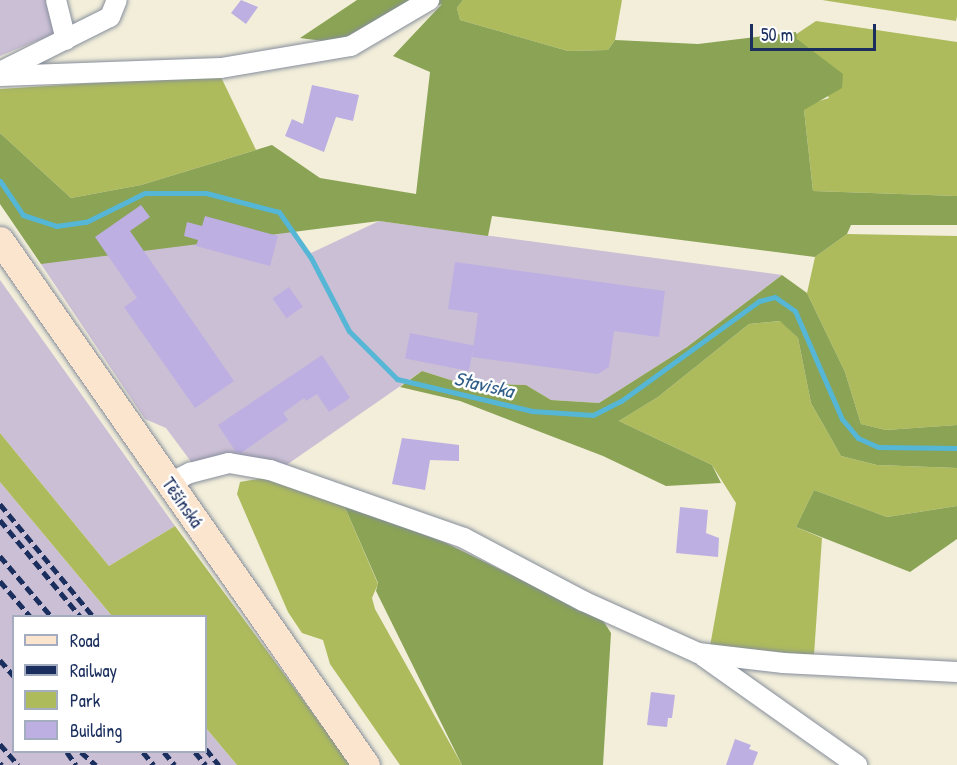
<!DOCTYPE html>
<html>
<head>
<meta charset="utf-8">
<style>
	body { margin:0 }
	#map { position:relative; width:957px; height:765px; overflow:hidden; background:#f2eeda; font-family:"Patrick Hand",sans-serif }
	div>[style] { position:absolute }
	.industrial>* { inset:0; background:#cbbfd5 }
	.green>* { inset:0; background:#adbb5d }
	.forest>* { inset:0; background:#8aa354 }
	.stream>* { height:5px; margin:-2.5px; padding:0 2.5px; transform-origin:2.5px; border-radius:2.5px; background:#56b6d5 }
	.building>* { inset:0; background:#bdafe1; transform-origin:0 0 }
	.roads { filter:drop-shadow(0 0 2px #868e9c) drop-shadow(0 0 2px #868e9c) }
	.street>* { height:20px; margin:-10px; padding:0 10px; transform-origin:10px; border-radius:10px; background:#fff }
	.secondary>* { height:27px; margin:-13.5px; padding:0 13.5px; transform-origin:13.5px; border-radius:13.5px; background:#fbe5cf }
	.rail>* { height:4.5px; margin-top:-2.25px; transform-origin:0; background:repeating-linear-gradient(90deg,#1b2f5e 0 9px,transparent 0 13.5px) }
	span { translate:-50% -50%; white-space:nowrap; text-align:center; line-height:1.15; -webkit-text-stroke:5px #fff; paint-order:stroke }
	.street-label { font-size:18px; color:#1b2f5e }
	.water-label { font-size:20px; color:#305e88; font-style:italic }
	.legend { position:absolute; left:12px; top:615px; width:195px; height:138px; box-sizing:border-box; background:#fff; border:2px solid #a4acbf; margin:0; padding:8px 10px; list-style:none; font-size:18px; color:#1b2f5e }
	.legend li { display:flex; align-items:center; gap:12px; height:30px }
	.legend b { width:30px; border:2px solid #a4acbf }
	.scale { position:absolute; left:750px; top:24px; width:126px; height:27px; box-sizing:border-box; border:3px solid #1b2f5e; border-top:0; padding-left:8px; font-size:18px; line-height:21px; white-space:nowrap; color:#1b2f5e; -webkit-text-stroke:4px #fff; paint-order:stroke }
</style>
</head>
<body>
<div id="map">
	<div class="industrial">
		<i style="clip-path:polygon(0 0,49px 0,56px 33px,0 56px)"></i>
		<i style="clip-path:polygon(145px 196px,274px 214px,311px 253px,379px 221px,782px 275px,687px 347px,599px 403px,551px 400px,526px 385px,460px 383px,422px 371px,285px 466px,192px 463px,166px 428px,145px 419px,41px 264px)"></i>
		<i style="clip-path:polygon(0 280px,175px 526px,109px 566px,0 433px)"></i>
		<i style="clip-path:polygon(0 482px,112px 616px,14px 616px,14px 752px,206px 752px,206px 728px,237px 765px,0 765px)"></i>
	</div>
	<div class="green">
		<i style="clip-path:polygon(463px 0,622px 0,615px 40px,608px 50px,568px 51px,460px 20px,457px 8px)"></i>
		<i style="clip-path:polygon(822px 0,957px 0,957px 16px,956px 21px)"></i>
		<i style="clip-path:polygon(816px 21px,957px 42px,957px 196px,813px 191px,804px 110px,806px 105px,829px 98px,795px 35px)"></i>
		<i style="clip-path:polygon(220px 75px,256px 150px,141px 185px,71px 198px,0 133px,0 89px)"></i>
		<i style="clip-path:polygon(847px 234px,957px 236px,957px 425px,886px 430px,861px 424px,845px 372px,807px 293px,815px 257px)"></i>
		<i style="clip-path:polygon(781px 321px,798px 338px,811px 403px,841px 456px,877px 465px,957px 468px,957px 506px,887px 517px,814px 490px,796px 527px,822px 538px,814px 655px,710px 646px,736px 503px,712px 465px,619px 421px,658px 397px,749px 324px)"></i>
		<i style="clip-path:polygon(0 433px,109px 566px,175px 526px,351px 765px,237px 765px,206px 728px,206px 616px,112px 616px,0 482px)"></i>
		<i style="clip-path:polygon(264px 478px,343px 503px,378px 584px,372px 598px,375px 609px,462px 765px,400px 765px,330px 664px,323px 640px,302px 633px,288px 612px,237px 494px,240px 482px)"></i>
	</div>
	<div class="forest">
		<i style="clip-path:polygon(357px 0,463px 0,457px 8px,460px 20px,568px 51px,608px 50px,615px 40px,698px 44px,796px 32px,797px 39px,843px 74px,842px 88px,804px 110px,813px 191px,957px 196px,957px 225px,851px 225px,847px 234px,815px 257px,492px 216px,488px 236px,379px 221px,41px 264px,0 204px,0 133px,71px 198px,141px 185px,272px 145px,320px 178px,416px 194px,430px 72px,393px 56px,442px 4px,331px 42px,300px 38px)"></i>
		<i style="clip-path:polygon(782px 275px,807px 293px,845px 372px,861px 424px,886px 430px,957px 425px,957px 468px,877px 465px,841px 456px,811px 403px,798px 338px,780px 321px,749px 324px,658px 397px,619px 421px,712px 465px,721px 483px,666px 486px,603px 456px,460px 401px,400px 387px,422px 371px,460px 383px,526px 385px,551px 400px,599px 403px,687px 347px)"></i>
		<i style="clip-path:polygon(814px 490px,887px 517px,957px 506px,957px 539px,910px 572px,796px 527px)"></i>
		<i style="clip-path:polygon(343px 503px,446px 543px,602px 619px,611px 633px,603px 765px,462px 765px,376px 591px,378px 583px)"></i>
	</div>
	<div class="stream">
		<i style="left:0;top:181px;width:41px;rotate:55.9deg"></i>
		<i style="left:23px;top:215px;width:35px;rotate:18deg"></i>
		<i style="left:56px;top:226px;width:30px;rotate:-8deg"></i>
		<i style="left:86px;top:222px;width:66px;rotate:-26.2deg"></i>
		<i style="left:145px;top:193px;width:61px"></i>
		<i style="left:206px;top:193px;width:75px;rotate:14.6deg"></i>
		<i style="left:279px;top:212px;width:56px;rotate:55.2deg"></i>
		<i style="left:311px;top:258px;width:82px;rotate:62.5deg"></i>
		<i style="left:349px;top:331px;width:68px;rotate:45deg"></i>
		<i style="left:397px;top:379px;width:139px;rotate:13.3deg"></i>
		<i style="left:532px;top:411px;width:61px;rotate:3.8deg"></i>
		<i style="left:593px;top:415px;width:31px;rotate:-27deg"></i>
		<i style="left:621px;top:401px;width:170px;rotate:-35.9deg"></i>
		<i style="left:759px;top:301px;width:16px;rotate:-14deg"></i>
		<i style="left:775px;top:297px;width:24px;rotate:35deg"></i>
		<i style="left:795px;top:311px;width:118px;rotate:66.5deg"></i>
		<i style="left:842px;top:419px;width:25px;rotate:50deg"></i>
		<i style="left:858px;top:438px;width:22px;rotate:24deg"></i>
		<i style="left:878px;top:447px;width:79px;rotate:0.7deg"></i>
	</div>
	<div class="building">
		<i style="clip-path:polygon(241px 0,258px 7px,246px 24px,231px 13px)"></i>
		<i style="clip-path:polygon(312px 85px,359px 95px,353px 121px,336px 117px,324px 152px,285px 136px,292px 119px,303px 124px)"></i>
		<i style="clip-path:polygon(141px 205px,150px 217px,130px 231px,234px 381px,195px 408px,124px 307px,137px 298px,95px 237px)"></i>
		<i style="clip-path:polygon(205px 216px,278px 236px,270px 266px,196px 246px,198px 240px,184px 236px,187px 222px,202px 226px)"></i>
		<i style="clip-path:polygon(455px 262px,665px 291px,659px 337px,614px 331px,609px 367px,598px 374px,472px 357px,478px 313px,448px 309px)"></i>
		<i style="left:289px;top:287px;width:24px;height:20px;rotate:55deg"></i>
		<i style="left:410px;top:333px;width:65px;height:26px;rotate:11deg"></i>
		<i style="clip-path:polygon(322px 355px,350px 398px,329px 412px,317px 394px,306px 401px,304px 398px,283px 413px,288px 420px,241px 453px,236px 452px,218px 425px)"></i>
		<i style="clip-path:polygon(402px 438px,459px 445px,459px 461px,430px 460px,425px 490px,392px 484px)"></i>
		<i style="clip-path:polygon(680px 507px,708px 510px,706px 533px,719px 538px,718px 557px,676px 553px)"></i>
		<i style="clip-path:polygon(651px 692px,675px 695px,672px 718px,668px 718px,667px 727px,647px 725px)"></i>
		<i style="clip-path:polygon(735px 739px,751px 745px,749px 749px,758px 752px,753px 765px,726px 765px)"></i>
	</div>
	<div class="roads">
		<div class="street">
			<i style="left:56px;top:0;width:41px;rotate:76deg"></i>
			<i style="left:0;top:72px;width:123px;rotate:-26.6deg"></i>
			<i style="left:110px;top:17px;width:18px;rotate:-68deg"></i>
			<i style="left:0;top:76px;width:221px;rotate:-2.1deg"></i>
			<i style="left:221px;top:68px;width:132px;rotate:-9.6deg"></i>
			<i style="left:351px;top:46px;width:91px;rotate:-30.5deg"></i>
			<i style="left:168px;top:484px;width:25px;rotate:-27deg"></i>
			<i style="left:190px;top:473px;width:40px;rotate:-14.4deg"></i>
			<i style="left:229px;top:463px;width:42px;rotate:9.7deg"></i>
			<i style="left:270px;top:470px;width:206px;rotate:19.3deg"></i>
			<i style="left:464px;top:538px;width:135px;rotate:27.9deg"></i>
			<i style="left:583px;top:601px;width:126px;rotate:24.3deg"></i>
			<i style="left:698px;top:653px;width:86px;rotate:6.7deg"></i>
			<i style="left:783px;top:663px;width:174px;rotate:3deg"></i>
			<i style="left:703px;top:656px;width:189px;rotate:35.3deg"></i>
		</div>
		<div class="secondary">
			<i style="left:0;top:240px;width:640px;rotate:55.12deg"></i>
		</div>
	</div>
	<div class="rail">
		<i style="left:0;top:504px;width:146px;rotate:50.3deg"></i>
		<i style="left:0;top:520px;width:125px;rotate:50.2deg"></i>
		<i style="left:0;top:556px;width:79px;rotate:49.6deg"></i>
		<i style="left:0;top:581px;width:46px;rotate:49.4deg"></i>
		<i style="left:0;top:660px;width:21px;rotate:49deg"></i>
		<i style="left:0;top:744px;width:28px;rotate:49deg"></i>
		<i style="left:206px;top:749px;width:21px;rotate:51deg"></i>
		<i style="left:67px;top:752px;width:16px;rotate:55deg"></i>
		<i style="left:81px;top:752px;width:20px;rotate:41deg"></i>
		<i style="left:143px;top:752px;width:17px;rotate:50deg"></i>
		<i style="left:164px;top:752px;width:17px;rotate:50deg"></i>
		<i style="left:195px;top:752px;width:17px;rotate:50deg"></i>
		<i style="left:0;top:763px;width:3px;rotate:45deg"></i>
	</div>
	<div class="street-label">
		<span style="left:182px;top:503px;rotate:55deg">Těšínská</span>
	</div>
	<div class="water-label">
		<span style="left:484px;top:384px;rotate:13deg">Staviska</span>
	</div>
	<ul class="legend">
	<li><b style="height:8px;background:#fbe5cf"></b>Road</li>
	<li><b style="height:8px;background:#1b2f5e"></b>Railway</li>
	<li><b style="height:16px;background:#adbb5d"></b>Park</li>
	<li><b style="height:16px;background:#bdafe1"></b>Building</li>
	</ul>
	<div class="scale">50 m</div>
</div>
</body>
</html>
